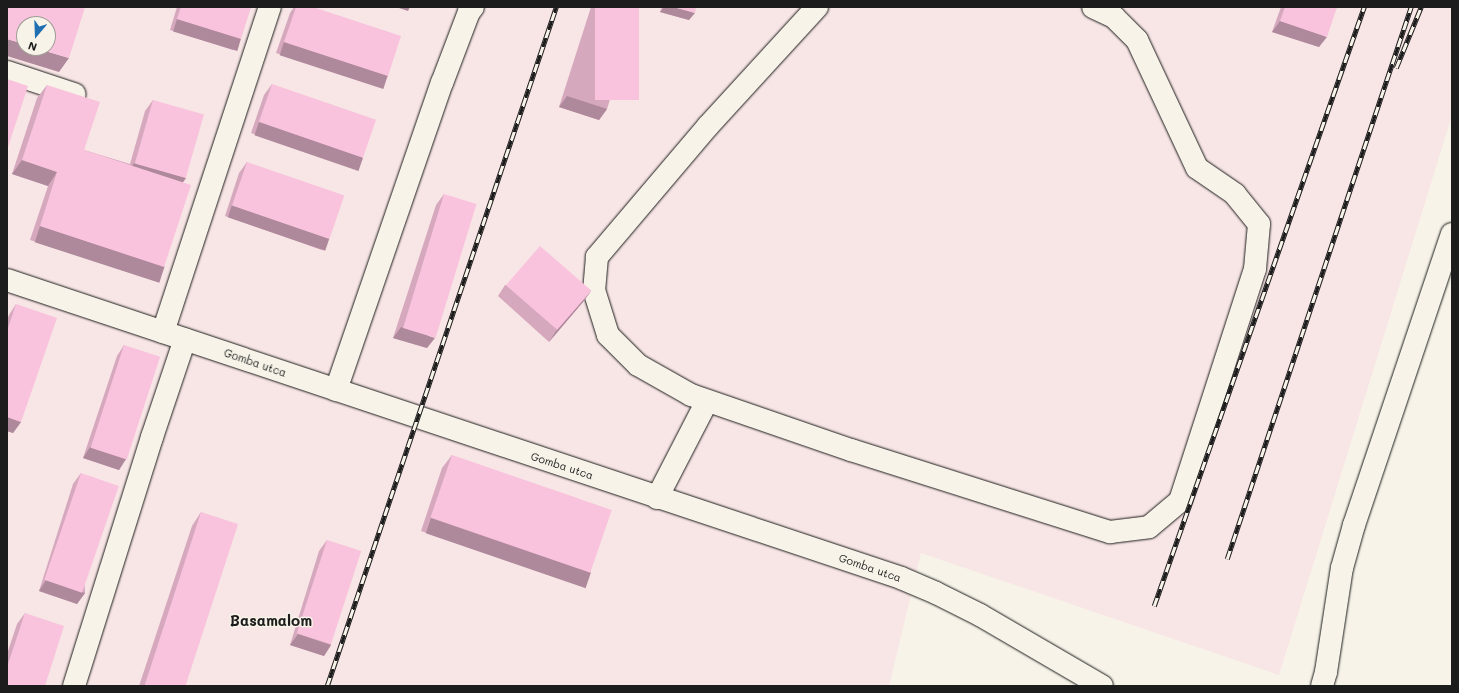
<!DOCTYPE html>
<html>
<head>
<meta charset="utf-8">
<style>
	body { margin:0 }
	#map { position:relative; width:1459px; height:693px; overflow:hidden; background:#f7f3e8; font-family:Mali,sans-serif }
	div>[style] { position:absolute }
	.built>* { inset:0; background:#f8e5e5 }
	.roads { filter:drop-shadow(0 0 1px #1c1c1c) drop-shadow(0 0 1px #1c1c1c) }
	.minor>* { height:22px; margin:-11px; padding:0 11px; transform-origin:11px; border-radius:11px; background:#f7f3e8 }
	.rail>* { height:4.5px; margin-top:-2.25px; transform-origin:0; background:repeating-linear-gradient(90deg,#f7f3e8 0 9px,#1c1c1c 0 18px); box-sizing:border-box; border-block:1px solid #1c1c1c }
	.wall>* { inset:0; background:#d6a8be }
	.shaded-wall>* { inset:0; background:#ae889b; transform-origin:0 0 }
	.building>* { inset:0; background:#f9c3dd; transform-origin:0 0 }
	span { translate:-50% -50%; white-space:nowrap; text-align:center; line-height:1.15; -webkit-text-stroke:3px #f7f3e8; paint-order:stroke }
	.street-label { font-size:11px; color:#1c1c1c }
	.district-label { font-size:15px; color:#1c1c1c; font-weight:700 }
	.frame { position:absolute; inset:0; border:8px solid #1c1c1c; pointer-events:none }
	.north { position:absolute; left:16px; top:16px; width:40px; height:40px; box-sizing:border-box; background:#f7f3e8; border:1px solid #9f9d96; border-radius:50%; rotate:199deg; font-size:11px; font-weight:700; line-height:16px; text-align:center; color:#1c1c1c }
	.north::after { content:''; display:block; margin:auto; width:14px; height:18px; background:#1f6fb2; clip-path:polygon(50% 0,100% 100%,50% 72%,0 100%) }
</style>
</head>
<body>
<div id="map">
	<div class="built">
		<i style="clip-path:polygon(evenodd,7px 7px,1452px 7px,1452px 115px,1279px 675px,921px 553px,889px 686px,7px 686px,7px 7px,24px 24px,48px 24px,48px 48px,24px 48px,24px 24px)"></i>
	</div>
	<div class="roads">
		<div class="minor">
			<i style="left:817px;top:7px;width:161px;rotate:132.5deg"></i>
			<i style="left:708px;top:126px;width:172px;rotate:130.3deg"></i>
			<i style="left:597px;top:257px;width:33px;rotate:95deg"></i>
			<i style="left:594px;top:290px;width:47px;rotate:72.7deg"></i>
			<i style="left:608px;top:335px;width:42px;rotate:45deg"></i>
			<i style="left:638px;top:365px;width:61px;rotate:29.5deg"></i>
			<i style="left:691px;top:395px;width:169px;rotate:19deg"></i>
			<i style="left:851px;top:450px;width:272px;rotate:17.6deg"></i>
			<i style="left:1110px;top:532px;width:39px;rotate:-7deg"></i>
			<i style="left:1149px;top:527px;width:40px;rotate:-40deg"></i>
			<i style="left:1180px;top:501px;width:244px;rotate:-72.1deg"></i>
			<i style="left:1255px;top:269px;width:45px;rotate:-84.9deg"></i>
			<i style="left:1259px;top:224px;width:38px;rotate:-129deg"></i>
			<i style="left:1235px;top:194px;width:46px;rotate:-145.6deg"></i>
			<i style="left:1197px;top:168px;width:141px;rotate:-115.1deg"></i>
			<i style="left:1137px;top:40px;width:33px;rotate:-135deg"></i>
			<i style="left:1114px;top:17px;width:23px;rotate:-155deg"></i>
			<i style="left:7px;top:72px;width:71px;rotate:18.2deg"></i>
			<i style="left:7px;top:280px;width:942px;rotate:18.43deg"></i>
			<i style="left:901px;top:578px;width:38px;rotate:23deg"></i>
			<i style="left:936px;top:593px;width:49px;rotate:26.6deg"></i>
			<i style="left:980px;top:615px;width:141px;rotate:30.2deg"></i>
			<i style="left:163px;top:332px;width:342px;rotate:-71.8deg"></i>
			<i style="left:336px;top:390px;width:325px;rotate:-71deg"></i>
			<i style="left:442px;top:83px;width:76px;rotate:-69.2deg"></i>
			<i style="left:469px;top:12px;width:6px;rotate:-51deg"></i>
			<i style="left:657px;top:498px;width:109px;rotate:-62.7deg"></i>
			<i style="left:74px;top:686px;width:261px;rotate:-72.6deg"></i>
			<i style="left:152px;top:437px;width:103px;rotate:-71.4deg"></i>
			<i style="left:1322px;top:686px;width:15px;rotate:-74deg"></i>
			<i style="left:1326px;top:672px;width:105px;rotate:-81.3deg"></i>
			<i style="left:1342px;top:568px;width:45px;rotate:-74.4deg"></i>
			<i style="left:1354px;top:525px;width:307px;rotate:-71.4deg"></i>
		</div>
	</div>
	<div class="rail">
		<i style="left:1396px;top:68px;width:66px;rotate:-67.7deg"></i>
		<i style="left:1227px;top:559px;width:582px;rotate:-71.57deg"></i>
		<i style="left:1154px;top:606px;width:635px;rotate:-70.68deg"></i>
		<i style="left:327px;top:686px;width:717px;rotate:-71.36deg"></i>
	</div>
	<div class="wall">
		<i style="clip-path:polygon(177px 7px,251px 7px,233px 50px,170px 30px)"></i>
		<i style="clip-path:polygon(294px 7px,313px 7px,388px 76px,380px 87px,276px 53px,290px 13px)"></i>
		<i style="clip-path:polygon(591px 7px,639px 7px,607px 109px,599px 120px,559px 107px)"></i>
		<i style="clip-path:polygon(662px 7px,696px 7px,689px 20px,660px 12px)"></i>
		<i style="clip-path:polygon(1281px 7px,1337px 7px,1319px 47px,1272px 32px)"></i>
		<i style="clip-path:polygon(272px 84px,363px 158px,355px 169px,251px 133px,264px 95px)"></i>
		<i style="clip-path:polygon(47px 85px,84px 150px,130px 164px,145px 111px,153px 100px,186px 178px,183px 182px,155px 281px,30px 240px,48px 186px,12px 174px,37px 98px)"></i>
		<i style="clip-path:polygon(247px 162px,322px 250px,225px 216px,239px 173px)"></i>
		<i style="clip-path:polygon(444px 194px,427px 348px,393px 338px,436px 205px)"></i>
		<i style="clip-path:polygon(505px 285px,591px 291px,583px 302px,549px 342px,498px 296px)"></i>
		<i style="clip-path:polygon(16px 304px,21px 422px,13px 433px,7px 431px,7px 320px,9px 315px)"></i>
		<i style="clip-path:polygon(124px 345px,126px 459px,119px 470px,83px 458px,117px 356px)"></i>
		<i style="clip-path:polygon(452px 455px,591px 572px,581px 586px,421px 531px,442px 468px)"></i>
		<i style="clip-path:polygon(81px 473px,85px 593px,77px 604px,39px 591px,73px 484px)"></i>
		<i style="clip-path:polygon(201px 512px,185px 686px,139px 686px,192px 526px)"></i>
		<i style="clip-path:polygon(327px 540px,331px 645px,324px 656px,290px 645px,319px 551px)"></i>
		<i style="clip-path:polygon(25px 613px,7px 686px,7px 654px,17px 624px)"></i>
	</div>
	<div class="shaded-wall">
		<i style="clip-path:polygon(396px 7px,410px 7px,408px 11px)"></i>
		<i style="clip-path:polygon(664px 7px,673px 7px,695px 13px,689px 20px,660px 12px)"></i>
		<i style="left:177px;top:19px;width:67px;height:13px;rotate:17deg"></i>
		<i style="clip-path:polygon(1280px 21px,1327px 37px,1319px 47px,1272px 32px)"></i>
		<i style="clip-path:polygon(7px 39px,24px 44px,24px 48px,35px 48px,69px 58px,59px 72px,7px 56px)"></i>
		<i style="left:284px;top:42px;width:109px;height:14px;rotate:18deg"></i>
		<i style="clip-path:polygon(567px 96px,607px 109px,599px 120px,559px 107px)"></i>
		<i style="left:259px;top:122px;width:110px;height:14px;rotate:19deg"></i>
		<i style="clip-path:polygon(22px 160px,57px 172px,48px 186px,12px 174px)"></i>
		<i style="clip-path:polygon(134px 163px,186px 178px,178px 189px,127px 174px)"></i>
		<i style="left:232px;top:205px;width:103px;height:13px;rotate:19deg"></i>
		<i style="left:40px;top:226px;width:131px;height:17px;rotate:18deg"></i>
		<i style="clip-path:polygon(591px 291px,583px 302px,549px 342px,556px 331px)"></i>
		<i style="clip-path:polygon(401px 327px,435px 338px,427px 348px,393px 338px)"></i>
		<i style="clip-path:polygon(7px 417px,21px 422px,13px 433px,7px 431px)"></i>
		<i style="clip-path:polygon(90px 447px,126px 459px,119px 470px,83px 458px)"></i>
		<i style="left:431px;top:518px;width:169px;height:16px;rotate:19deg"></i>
		<i style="clip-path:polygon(46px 580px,85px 593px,77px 604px,39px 591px)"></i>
		<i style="clip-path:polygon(298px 634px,331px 645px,324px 656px,290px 645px)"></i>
	</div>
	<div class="building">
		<i style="clip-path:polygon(7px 7px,85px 7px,69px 58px,35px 48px,48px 48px,48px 24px,24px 24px,24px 44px,7px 39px)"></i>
		<i style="clip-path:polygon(181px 7px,251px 7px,241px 39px,177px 19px)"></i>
		<i style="clip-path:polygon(296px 7px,313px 7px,401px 36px,388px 76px,284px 42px)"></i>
		<i style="left:595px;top:7px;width:44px;height:93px"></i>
		<i style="clip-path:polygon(673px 7px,696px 7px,695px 13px)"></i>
		<i style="clip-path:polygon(1285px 7px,1337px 7px,1327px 37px,1280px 21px)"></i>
		<i style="clip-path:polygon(7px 79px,28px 86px,7px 150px)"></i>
		<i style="left:272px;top:84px;width:110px;height:40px;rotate:19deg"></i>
		<i style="clip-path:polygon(47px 85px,100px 102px,84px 150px,191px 185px,164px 267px,40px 226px,57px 172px,22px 160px)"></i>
		<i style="left:153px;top:100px;width:53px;height:66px;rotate:16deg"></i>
		<i style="left:247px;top:162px;width:103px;height:46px;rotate:19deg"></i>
		<i style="left:444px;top:194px;width:34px;height:140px;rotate:17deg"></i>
		<i style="left:540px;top:246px;width:68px;height:52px;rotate:41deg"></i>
		<i style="clip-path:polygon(16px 304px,57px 318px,21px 422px,7px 417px,7px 331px)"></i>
		<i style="left:124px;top:345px;width:38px;height:108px;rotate:18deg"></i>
		<i style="left:452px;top:455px;width:169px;height:66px;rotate:19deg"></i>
		<i style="left:81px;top:473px;width:40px;height:113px;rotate:19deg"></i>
		<i style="left:201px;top:512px;width:39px;height:183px;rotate:18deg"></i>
		<i style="left:327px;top:540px;width:36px;height:98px;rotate:18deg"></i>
		<i style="clip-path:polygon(25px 613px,64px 626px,45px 686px,7px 686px,7px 667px)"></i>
	</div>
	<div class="street-label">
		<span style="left:255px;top:363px;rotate:19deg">Gomba utca</span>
		<span style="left:562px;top:466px;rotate:18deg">Gomba utca</span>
		<span style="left:870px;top:568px;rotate:19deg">Gomba utca</span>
	</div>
	<div class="district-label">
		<span style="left:271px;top:621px">Basamalom</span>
	</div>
	<div class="frame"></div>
	<div class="north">N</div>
</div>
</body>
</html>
